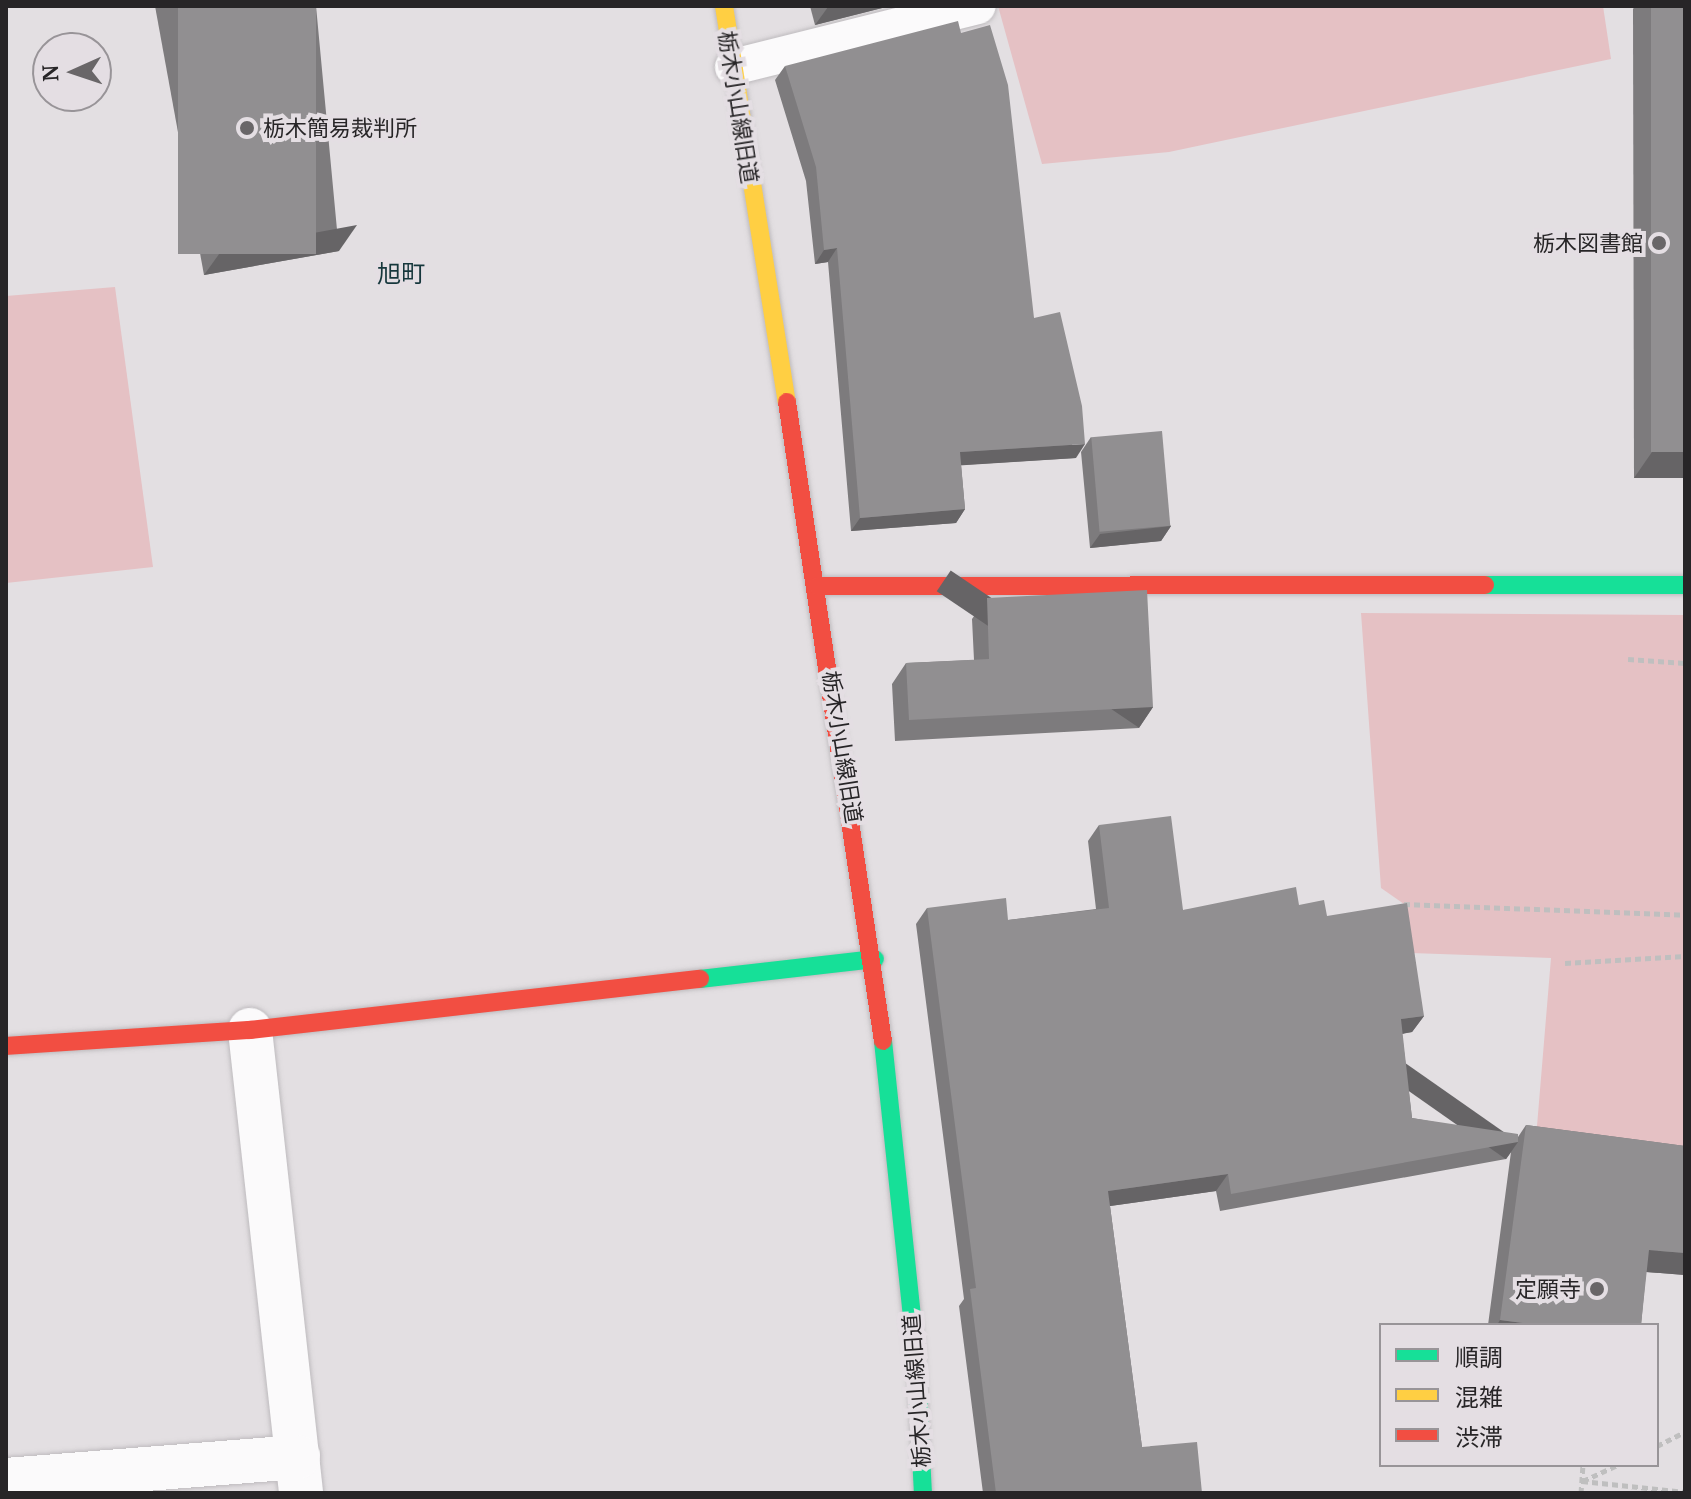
<!DOCTYPE html>
<html>
<head>
<meta charset="utf-8">
<style>
	body { margin:0 }
	#map { position:relative; width:1691px; height:1499px; overflow:hidden; background:#e3dfe2; font-family:"PT Serif","Noto Sans JP",serif }
	div>[style] { position:absolute }
	.green>* { inset:0; background:#e5c1c4 }
	.path>* { height:5px; margin-top:-2.5px; transform-origin:0; background:repeating-linear-gradient(90deg,#bfbfbf 0 6px,transparent 0 10px) }
	.roads { filter:drop-shadow(0 0 2px #bebbbe) drop-shadow(0 0 2px #bebbbe) }
	.lane>* { height:36px; margin:-18px; padding:0 18px; transform-origin:18px; border-radius:18px; background:#fbfafb }
	.street>* { height:44px; margin:-22px; padding:0 22px; transform-origin:22px; border-radius:22px; background:#fbfafb }
	.fast>* { height:18px; margin:-9px; padding:0 9px; transform-origin:9px; border-radius:9px; background:#16e098 }
	.slow>* { height:18px; margin:-9px; padding:0 9px; transform-origin:9px; border-radius:9px; background:#ffcf43 }
	.jam>* { height:18px; margin:-9px; padding:0 9px; transform-origin:9px; border-radius:9px; background:#f24e42 }
	.wall>* { inset:0; background:#7d7b7d }
	.shaded-wall>* { inset:0; background:#666466; transform-origin:0 0 }
	.building>* { inset:0; background:#918f91; transform-origin:0 0 }
	.dots>* { width:22px; height:22px; translate:-50% -50%; box-sizing:border-box; border:4px solid #e4dee3; border-radius:50% }
	span { translate:-50% -50%; white-space:nowrap; text-align:center; line-height:1.15; -webkit-text-stroke:8px #e4dee3; paint-order:stroke }
	.street-label { font-size:22px; color:#272527 }
	.poi-label { font-size:22px; color:#272527 }
	.left { translate:0 -50%; text-align:left }
	.right { translate:-100% -50%; text-align:right }
	.neighbourhood-label { font-size:24px; color:#16373c }
	.frame { position:absolute; inset:0; border:8px solid #272527; pointer-events:none }
	.legend { position:absolute; left:1379px; top:1323px; width:280px; height:144px; box-sizing:border-box; background:#e4dee3; border:2px solid #989498; margin:0; padding:10px 14px; list-style:none; font-size:24px; color:#272527 }
	.legend li { display:flex; align-items:center; gap:16px; height:40px }
	.legend b { width:40px; border:2px solid #989498 }
	.north { position:absolute; left:32px; top:32px; width:80px; height:80px; box-sizing:border-box; background:#e4dee3; border:2px solid #989498; border-radius:50%; rotate:267deg; font-size:22px; font-weight:700; line-height:32px; text-align:center; color:#272527 }
	.north::after { content:''; display:block; margin:auto; width:28px; height:36px; background:#696668; clip-path:polygon(50% 0,100% 100%,50% 72%,0 100%) }
</style>
</head>
<body>
<div id="map">
	<div class="green">
		<i style="clip-path:polygon(998px 6px,1603px 6px,1611px 59px,1169px 152px,1042px 164px)"></i>
		<i style="clip-path:polygon(115px 287px,153px 567px,6px 583px,6px 296px)"></i>
		<i style="clip-path:polygon(1361px 613px,1685px 615px,1685px 1157px,1536px 1138px,1551px 958px,1411px 953px,1404px 904px,1381px 888px)"></i>
	</div>
	<div class="path">
		<i style="left:1628px;top:659px;width:57px;rotate:4deg"></i>
		<i style="left:1404px;top:904px;width:281px;rotate:2.2deg"></i>
		<i style="left:1565px;top:963px;width:120px;rotate:-3.3deg"></i>
		<i style="left:1657px;top:1446px;width:31px;rotate:-27deg"></i>
		<i style="left:1582px;top:1481px;width:104px;rotate:6.1deg"></i>
		<i style="left:1583px;top:1481px;width:38px;rotate:-25deg"></i>
		<i style="left:1581px;top:1493px;width:28px;rotate:-86deg"></i>
	</div>
	<div class="roads">
		<div class="lane">
			<i style="left:733px;top:67px;width:252px;rotate:-14deg"></i>
		</div>
		<div class="street">
			<i style="left:250px;top:1030px;width:466px;rotate:83.7deg"></i>
			<i style="left:6px;top:1480px;width:293px;rotate:-4.5deg"></i>
		</div>
		<div class="fast">
			<i style="left:1485px;top:585px;width:200px"></i>
			<i style="left:700px;top:979px;width:176px;rotate:-6.5deg"></i>
			<i style="left:883px;top:1041px;width:317px;rotate:84deg"></i>
			<i style="left:916px;top:1356px;width:137px;rotate:87.1deg"></i>
		</div>
		<div class="slow">
			<i style="left:724px;top:6px;width:401px;rotate:81deg"></i>
		</div>
		<div class="jam">
			<i style="left:787px;top:402px;width:646px;rotate:81.46deg"></i>
			<i style="left:818px;top:586px;width:667px;rotate:-0.09deg"></i>
			<i style="left:6px;top:1046px;width:245px;rotate:-3.8deg"></i>
			<i style="left:250px;top:1030px;width:453px;rotate:-6.5deg"></i>
		</div>
	</div>
	<div class="wall">
		<i style="clip-path:polygon(155px 6px,316px 6px,339px 251px,204px 275px)"></i>
		<i style="clip-path:polygon(810px 6px,890px 6px,815px 25px)"></i>
		<i style="clip-path:polygon(1635px 6px,1685px 6px,1685px 478px,1634px 478px,1633px 9px)"></i>
		<i style="clip-path:polygon(785px 66px,1034px 318px,1076px 458px,961px 465px,965px 509px,956px 523px,851px 531px,828px 262px,815px 264px,806px 181px,775px 80px)"></i>
		<i style="clip-path:polygon(1091px 437px,1171px 526px,1161px 541px,1090px 548px,1081px 452px)"></i>
		<i style="clip-path:polygon(987px 598px,1153px 707px,1139px 728px,895px 741px,892px 684px,906px 663px,974px 660px,972px 619px)"></i>
		<i style="clip-path:polygon(1099px 825px,1183px 910px,1299px 905px,1327px 916px,1424px 1016px,1412px 1032px,1402px 1034px,1412px 1118px,1518px 1137px,1526px 1125px,1685px 1146px,1685px 1275px,1646px 1272px,1641px 1325px,1488px 1325px,1511px 1152px,1506px 1159px,1220px 1211px,1216px 1191px,1110px 1206px,1142px 1447px,1202px 1493px,983px 1493px,959px 1306px,964px 1299px,916px 924px,927px 908px,1008px 920px,1096px 909px,1088px 841px)"></i>
	</div>
	<div class="shaded-wall">
		<i style="clip-path:polygon(832px 6px,890px 6px,815px 25px,828px 7px)"></i>
		<i style="clip-path:polygon(357px 225px,339px 251px,204px 275px,222px 250px)"></i>
		<i style="clip-path:polygon(837px 248px,828px 262px,815px 264px,824px 250px)"></i>
		<i style="clip-path:polygon(1085px 444px,1076px 458px,951px 466px,960px 452px)"></i>
		<i style="clip-path:polygon(1652px 452px,1685px 452px,1685px 478px,1634px 478px)"></i>
		<i style="clip-path:polygon(965px 509px,956px 523px,851px 531px,860px 518px)"></i>
		<i style="clip-path:polygon(1171px 526px,1161px 541px,1090px 548px,1100px 534px)"></i>
		<i style="left:1153px;top:707px;width:25px;height:244px;rotate:124deg"></i>
		<i style="clip-path:polygon(1424px 1016px,1412px 1032px,1389px 1036px,1401px 1019px)"></i>
		<i style="left:1518px;top:1142px;width:21px;height:292px;rotate:125deg"></i>
		<i style="clip-path:polygon(1228px 1174px,1216px 1191px,1096px 1208px,1108px 1191px)"></i>
		<i style="clip-path:polygon(1649px 1250px,1685px 1253px,1685px 1275px,1634px 1271px)"></i>
		<i style="clip-path:polygon(1500px 1320px,1538px 1325px,1497px 1325px)"></i>
	</div>
	<div class="building">
		<i style="left:178px;top:6px;width:138px;height:248px"></i>
		<i style="left:1651px;top:6px;width:34px;height:446px"></i>
		<i style="clip-path:polygon(958px 21px,961px 33px,990px 25px,1008px 85px,1034px 318px,1060px 312px,1082px 406px,1085px 444px,960px 452px,965px 509px,860px 518px,837px 248px,824px 250px,816px 167px,785px 66px)"></i>
		<i style="left:1162px;top:431px;width:95px;height:71px;rotate:85deg"></i>
		<i style="clip-path:polygon(1147px 590px,1153px 707px,909px 720px,906px 663px,989px 659px,987px 598px)"></i>
		<i style="clip-path:polygon(1171px 816px,1183px 910px,1296px 887px,1299px 905px,1324px 900px,1327px 916px,1407px 903px,1424px 1016px,1401px 1019px,1412px 1118px,1518px 1134px,1518px 1142px,1231px 1194px,1228px 1174px,1108px 1191px,1142px 1447px,1197px 1442px,1202px 1493px,996px 1493px,970px 1289px,976px 1288px,927px 908px,1006px 898px,1008px 920px,1109px 908px,1099px 825px)"></i>
		<i style="clip-path:polygon(1526px 1125px,1685px 1146px,1685px 1253px,1649px 1250px,1641px 1325px,1538px 1325px,1500px 1320px)"></i>
	</div>
	<div class="dots">
		<i style="left:247px;top:128px;background:#696668"></i>
		<i style="left:1659px;top:243px;background:#696668"></i>
		<i style="left:1597px;top:1289px;background:#696668"></i>
	</div>
	<div class="street-label">
		<span style="left:739px;top:107px;rotate:81deg">栃木小山線旧道</span>
		<span style="left:843px;top:747px;rotate:81deg">栃木小山線旧道</span>
		<span style="left:916px;top:1391px;rotate:-94deg">栃木小山線旧道</span>
	</div>
	<div class="poi-label">
		<span class="left" style="left:263px;top:128px">栃木簡易裁判所</span>
		<span class="right" style="left:1643px;top:243px">栃木図書館</span>
		<span class="right" style="left:1581px;top:1289px">定願寺</span>
	</div>
	<div class="neighbourhood-label">
		<span style="left:401px;top:274px">旭町</span>
	</div>
	<div class="frame"></div>
	<ul class="legend">
	<li><b style="height:10px;background:#16e098"></b>順調</li>
	<li><b style="height:10px;background:#ffcf43"></b>混雑</li>
	<li><b style="height:10px;background:#f24e42"></b>渋滞</li>
	</ul>
	<div class="north">N</div>
</div>
</body>
</html>
